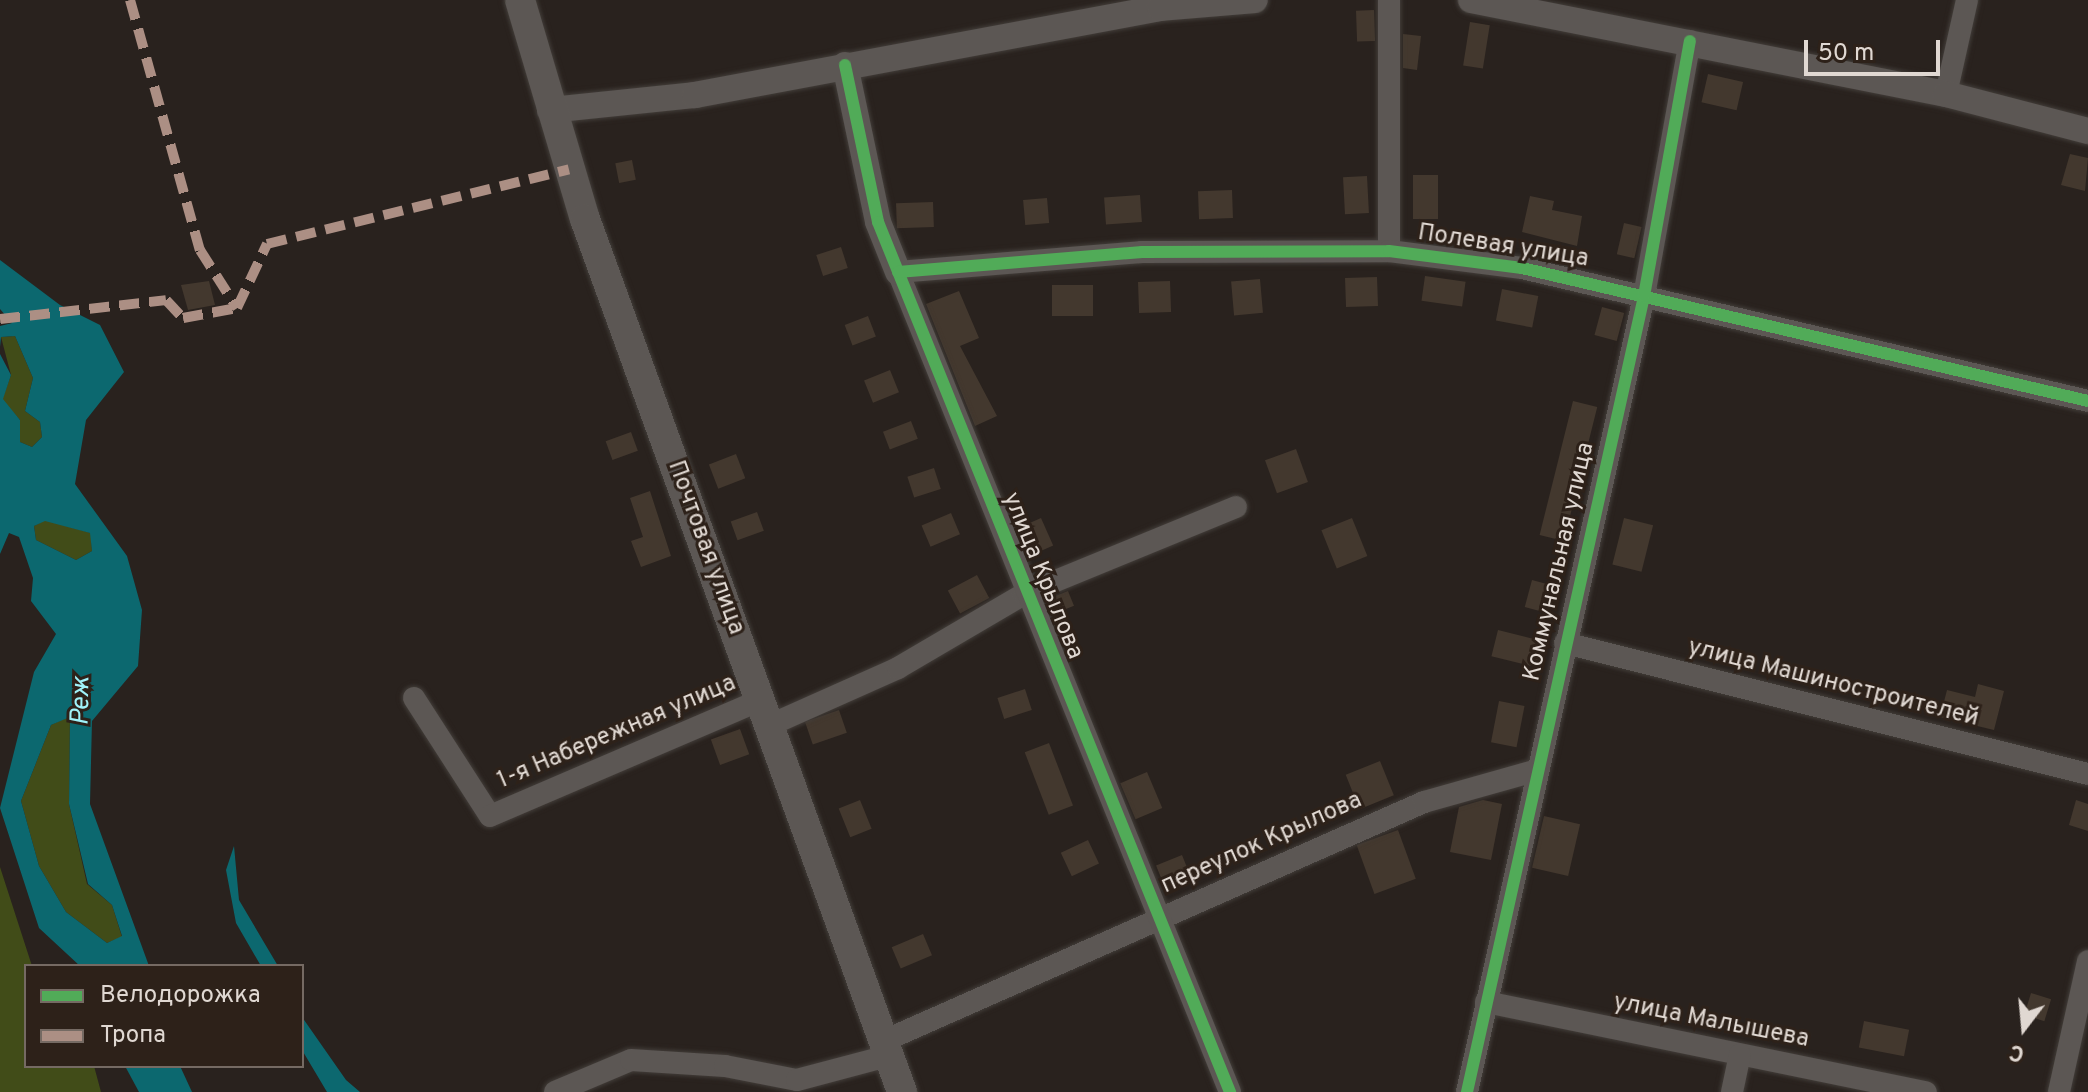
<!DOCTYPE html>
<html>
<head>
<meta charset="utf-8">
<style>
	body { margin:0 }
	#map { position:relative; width:2088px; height:1092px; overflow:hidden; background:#29221e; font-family:Overpass,sans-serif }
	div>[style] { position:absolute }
	.green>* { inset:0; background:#414c18 }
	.water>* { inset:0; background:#0c686f }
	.building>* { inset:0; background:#43382e; transform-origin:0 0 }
	.roads { filter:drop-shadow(0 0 2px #423d39) drop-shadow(0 0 2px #423d39) }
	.minor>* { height:22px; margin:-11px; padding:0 11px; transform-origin:11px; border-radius:11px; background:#5c5754 }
	.tertiary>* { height:26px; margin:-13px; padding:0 13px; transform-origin:13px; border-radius:13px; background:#5c5754 }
	.secondary>* { height:30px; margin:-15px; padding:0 15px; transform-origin:15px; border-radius:15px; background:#5c5754 }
	.quiet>* { height:10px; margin-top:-5px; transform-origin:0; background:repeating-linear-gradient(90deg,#ac8f84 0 20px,transparent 0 30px) }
	.cycleway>* { height:12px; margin:-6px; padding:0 6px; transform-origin:6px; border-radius:6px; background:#51ab58 }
	span { translate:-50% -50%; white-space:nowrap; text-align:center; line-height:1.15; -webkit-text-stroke:6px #2d2119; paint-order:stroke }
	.street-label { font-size:24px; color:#e0d8d2 }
	.water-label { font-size:26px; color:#a0f2f9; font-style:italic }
	.legend { position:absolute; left:24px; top:964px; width:280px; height:104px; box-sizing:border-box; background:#2d2119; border:2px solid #756a63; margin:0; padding:10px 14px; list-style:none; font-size:24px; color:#e0d8d2 }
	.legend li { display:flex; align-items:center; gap:16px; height:40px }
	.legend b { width:40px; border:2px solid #756a63 }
	.north { position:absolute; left:1984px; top:988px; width:80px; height:80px; -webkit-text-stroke:6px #2d2119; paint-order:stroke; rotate:196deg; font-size:22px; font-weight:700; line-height:32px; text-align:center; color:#e0d8d2 }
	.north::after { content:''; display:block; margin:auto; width:28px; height:36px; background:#e0d8d2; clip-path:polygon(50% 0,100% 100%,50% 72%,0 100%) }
	.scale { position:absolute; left:1804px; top:40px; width:136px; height:36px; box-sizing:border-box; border:4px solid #e0d8d2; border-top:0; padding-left:10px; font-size:24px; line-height:28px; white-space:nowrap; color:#e0d8d2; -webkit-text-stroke:6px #2d2119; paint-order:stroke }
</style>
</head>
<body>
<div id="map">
	<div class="green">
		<i style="clip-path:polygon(15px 336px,33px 378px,25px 411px,40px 422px,42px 437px,32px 447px,20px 442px,20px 420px,2px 400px,11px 375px,1px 337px)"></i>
		<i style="clip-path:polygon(45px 520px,91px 533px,92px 551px,76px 560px,36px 540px,34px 526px)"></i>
		<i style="clip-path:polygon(70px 716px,69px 804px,87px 884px,112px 905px,122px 937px,107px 943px,66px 912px,39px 866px,21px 801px,51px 725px)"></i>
		<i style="clip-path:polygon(0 867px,32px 966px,26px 966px,26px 1066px,94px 1066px,101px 1092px,0 1092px)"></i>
	</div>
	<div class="water">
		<i style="clip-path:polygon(evenodd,0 260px,60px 305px,100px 325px,124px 372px,86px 420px,75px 484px,127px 556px,142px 610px,138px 666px,92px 721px,90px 804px,149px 966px,80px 966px,39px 928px,0 808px,34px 672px,56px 634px,31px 601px,33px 578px,19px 537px,9px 533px,0 554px,0 354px,11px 375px,3px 399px,20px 420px,20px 442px,32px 447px,42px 437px,40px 422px,25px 411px,33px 378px,15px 336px,1px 337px,0 347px,0 326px,12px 323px,0 309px,0 260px,45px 521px,90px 533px,92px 551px,76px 560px,36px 540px,34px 526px,45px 521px,0 260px,70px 717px,69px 804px,88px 884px,112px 905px,122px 936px,107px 943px,66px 912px,39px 866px,21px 801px,51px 725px,70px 717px)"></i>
		<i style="clip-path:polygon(234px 846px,239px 900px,278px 966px,261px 966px,236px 923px,226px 870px)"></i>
		<i style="clip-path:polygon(302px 1017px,346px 1080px,360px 1092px,327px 1092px,302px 1050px)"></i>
		<i style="clip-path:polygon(125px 1066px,180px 1066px,192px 1092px,139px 1092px)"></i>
	</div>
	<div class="building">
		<i style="left:1374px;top:10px;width:31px;height:18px;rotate:88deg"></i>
		<i style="left:1470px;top:22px;width:20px;height:44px;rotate:9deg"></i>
		<i style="clip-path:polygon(1403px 34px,1421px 36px,1417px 70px,1403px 68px)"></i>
		<i style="left:1708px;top:74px;width:36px;height:29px;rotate:13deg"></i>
		<i style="clip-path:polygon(2070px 154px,2088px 158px,2085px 191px,2061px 185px)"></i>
		<i style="left:632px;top:160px;width:20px;height:17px;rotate:79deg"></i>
		<i style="left:1413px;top:175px;width:25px;height:44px"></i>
		<i style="left:1367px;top:176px;width:37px;height:24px;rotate:87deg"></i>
		<i style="left:1232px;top:190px;width:28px;height:34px;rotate:88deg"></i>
		<i style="left:1140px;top:195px;width:27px;height:36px;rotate:86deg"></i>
		<i style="clip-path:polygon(1530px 196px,1554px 201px,1552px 210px,1582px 216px,1577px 246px,1522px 232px)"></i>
		<i style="left:1047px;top:198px;width:25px;height:24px;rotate:85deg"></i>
		<i style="left:933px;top:202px;width:25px;height:37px;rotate:88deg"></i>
		<i style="left:1624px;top:223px;width:18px;height:32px;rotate:13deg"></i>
		<i style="left:841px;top:247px;width:22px;height:26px;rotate:72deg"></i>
		<i style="left:1425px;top:276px;width:41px;height:25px;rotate:8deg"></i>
		<i style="left:1377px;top:277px;width:29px;height:32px;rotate:88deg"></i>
		<i style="left:1260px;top:279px;width:34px;height:29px;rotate:85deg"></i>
		<i style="clip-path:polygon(209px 281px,215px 305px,188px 310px,181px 285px)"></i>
		<i style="left:1170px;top:281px;width:31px;height:32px;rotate:88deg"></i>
		<i style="left:1093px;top:285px;width:31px;height:41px;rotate:90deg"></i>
		<i style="left:1502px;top:289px;width:37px;height:32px;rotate:11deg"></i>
		<i style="clip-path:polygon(959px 291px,979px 338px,960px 346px,997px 416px,975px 426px,926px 304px)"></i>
		<i style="left:1602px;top:307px;width:23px;height:29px;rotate:15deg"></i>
		<i style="left:868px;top:316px;width:22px;height:25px;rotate:69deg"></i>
		<i style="left:890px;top:370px;width:24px;height:28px;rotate:68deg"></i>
		<i style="left:1573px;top:401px;width:25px;height:138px;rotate:14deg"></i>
		<i style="left:911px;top:421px;width:19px;height:30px;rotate:69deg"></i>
		<i style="left:631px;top:432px;width:20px;height:27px;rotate:70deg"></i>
		<i style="left:1296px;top:449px;width:35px;height:33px;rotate:70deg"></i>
		<i style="left:736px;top:454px;width:26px;height:29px;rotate:69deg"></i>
		<i style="left:934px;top:468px;width:22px;height:28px;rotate:72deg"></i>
		<i style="clip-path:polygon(650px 491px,671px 556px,641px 567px,631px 541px,643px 537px,630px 498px)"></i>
		<i style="left:757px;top:512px;width:20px;height:28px;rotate:70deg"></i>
		<i style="left:951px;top:513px;width:23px;height:32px;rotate:67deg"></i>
		<i style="left:1041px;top:518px;width:30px;height:26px;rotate:66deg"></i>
		<i style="left:1352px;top:518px;width:41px;height:33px;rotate:68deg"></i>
		<i style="left:1624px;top:518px;width:30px;height:48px;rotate:14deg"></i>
		<i style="left:977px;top:575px;width:26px;height:33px;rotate:62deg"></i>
		<i style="left:1532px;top:580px;width:23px;height:28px;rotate:15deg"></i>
		<i style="left:1068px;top:591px;width:16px;height:24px;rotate:68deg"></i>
		<i style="left:1498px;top:630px;width:46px;height:27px;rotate:14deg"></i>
		<i style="clip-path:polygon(1978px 684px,2004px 691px,1994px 730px,1940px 717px,1947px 690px,1975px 697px)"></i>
		<i style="left:1025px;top:689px;width:22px;height:29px;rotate:72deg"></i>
		<i style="left:1499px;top:701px;width:26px;height:42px;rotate:11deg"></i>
		<i style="left:839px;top:710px;width:24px;height:36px;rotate:71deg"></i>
		<i style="left:740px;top:729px;width:27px;height:31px;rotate:70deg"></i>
		<i style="left:1049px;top:743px;width:67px;height:26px;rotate:69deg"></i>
		<i style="left:1380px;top:761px;width:37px;height:37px;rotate:68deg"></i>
		<i style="left:1147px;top:772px;width:39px;height:29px;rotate:67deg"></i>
		<i style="left:860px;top:800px;width:31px;height:23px;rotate:68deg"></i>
		<i style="clip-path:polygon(1483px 800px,1502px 804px,1491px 860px,1450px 852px,1459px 807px)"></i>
		<i style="clip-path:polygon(2076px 800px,2088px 804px,2088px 831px,2069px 825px)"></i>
		<i style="left:1544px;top:816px;width:37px;height:53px;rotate:13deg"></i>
		<i style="left:1398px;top:830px;width:52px;height:44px;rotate:70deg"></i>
		<i style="left:1088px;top:840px;width:26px;height:30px;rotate:65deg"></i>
		<i style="left:1182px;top:855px;width:29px;height:28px;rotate:68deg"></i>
		<i style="left:923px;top:934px;width:23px;height:34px;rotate:67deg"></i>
		<i style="left:2031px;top:993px;width:21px;height:23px;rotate:17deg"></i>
		<i style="left:1864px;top:1021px;width:46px;height:27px;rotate:11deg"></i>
	</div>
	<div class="roads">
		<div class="minor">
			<i style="left:1946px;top:94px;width:96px;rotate:-77.4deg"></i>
			<i style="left:1389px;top:251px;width:251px;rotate:-90deg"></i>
			<i style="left:1565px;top:643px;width:539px;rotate:14.06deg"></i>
			<i style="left:414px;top:698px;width:140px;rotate:57.2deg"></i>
			<i style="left:490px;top:816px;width:294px;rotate:-23.2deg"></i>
			<i style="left:768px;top:726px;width:142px;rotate:-24deg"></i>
			<i style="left:898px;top:668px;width:146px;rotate:-30.4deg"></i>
			<i style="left:1024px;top:594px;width:229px;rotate:-22.3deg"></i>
			<i style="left:1486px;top:1002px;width:449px;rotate:11.6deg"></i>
			<i style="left:886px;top:1040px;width:588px;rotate:-23.86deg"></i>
			<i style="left:1424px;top:802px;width:114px;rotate:-15.7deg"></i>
			<i style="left:555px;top:1092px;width:82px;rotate:-22.8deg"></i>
			<i style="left:631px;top:1060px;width:94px;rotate:3.7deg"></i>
			<i style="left:725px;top:1066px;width:73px;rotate:11deg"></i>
			<i style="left:797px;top:1080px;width:97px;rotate:-14.9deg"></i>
			<i style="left:1230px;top:1092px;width:885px;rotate:-112.04deg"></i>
			<i style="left:898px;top:272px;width:245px;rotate:-4.7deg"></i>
			<i style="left:1142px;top:252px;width:247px;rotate:-0.2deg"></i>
			<i style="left:1389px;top:251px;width:134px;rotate:7.3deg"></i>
			<i style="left:1522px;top:268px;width:581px;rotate:13.22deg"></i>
			<i style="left:1467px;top:1092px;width:815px;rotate:-77.46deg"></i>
			<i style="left:1644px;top:296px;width:259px;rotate:-79.8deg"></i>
			<i style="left:1732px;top:1092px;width:38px;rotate:-78deg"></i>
			<i style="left:2059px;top:1092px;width:134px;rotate:-77.5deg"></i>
		</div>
		<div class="tertiary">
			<i style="left:1471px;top:0;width:484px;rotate:11.2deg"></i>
			<i style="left:1946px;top:94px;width:147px;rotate:14.6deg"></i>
			<i style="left:845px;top:65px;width:160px;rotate:78.1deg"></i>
			<i style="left:878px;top:222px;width:54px;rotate:68.2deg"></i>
			<i style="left:550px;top:110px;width:146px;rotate:-5.9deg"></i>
			<i style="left:695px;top:95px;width:473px;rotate:-10.6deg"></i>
			<i style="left:1160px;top:8px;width:95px;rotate:-4.8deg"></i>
		</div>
		<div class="secondary">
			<i style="left:520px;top:0;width:228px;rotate:73.5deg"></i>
			<i style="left:585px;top:219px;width:929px;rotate:70.04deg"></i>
		</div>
	</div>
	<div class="quiet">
		<i style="left:130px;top:0;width:260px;rotate:74.4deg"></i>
		<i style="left:200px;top:250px;width:69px;rotate:57.5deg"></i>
		<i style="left:0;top:319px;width:167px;rotate:-6.5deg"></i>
		<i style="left:166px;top:300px;width:25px;rotate:47deg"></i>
		<i style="left:183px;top:318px;width:55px;rotate:-10.5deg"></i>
		<i style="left:237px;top:308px;width:71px;rotate:-64.9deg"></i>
		<i style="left:267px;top:244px;width:311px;rotate:-13.9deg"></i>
	</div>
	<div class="cycleway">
		<i style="left:845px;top:65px;width:160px;rotate:78.1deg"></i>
		<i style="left:878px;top:222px;width:939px;rotate:67.97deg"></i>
		<i style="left:898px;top:272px;width:245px;rotate:-4.7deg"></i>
		<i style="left:1142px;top:252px;width:247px;rotate:-0.2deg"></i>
		<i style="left:1389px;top:251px;width:134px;rotate:7.3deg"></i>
		<i style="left:1522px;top:268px;width:581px;rotate:13.22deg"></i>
		<i style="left:1467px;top:1092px;width:815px;rotate:-77.46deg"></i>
		<i style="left:1644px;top:296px;width:259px;rotate:-79.8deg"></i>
	</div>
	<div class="street-label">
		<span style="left:1503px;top:247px;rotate:9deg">Полевая улица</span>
		<span style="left:705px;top:548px;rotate:70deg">Почтовая улица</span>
		<span style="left:1560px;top:562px;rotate:-77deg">Коммунальная улица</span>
		<span style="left:1042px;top:576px;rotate:68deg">улица Крылова</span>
		<span style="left:1833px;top:684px;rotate:14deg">улица Машиностроителей</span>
		<span style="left:617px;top:733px;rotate:-23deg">1-я Набережная улица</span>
		<span style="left:1262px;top:844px;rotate:-24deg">переулок Крылова</span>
		<span style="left:1711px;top:1022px;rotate:11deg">улица Малышева</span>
	</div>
	<div class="water-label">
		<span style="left:82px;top:701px;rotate:-89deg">Реж</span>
	</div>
	<ul class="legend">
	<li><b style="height:10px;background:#51ab58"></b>Велодорожка</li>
	<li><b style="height:10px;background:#ac8f84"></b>Тропа</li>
	</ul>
	<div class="north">С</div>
	<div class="scale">50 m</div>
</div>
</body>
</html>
